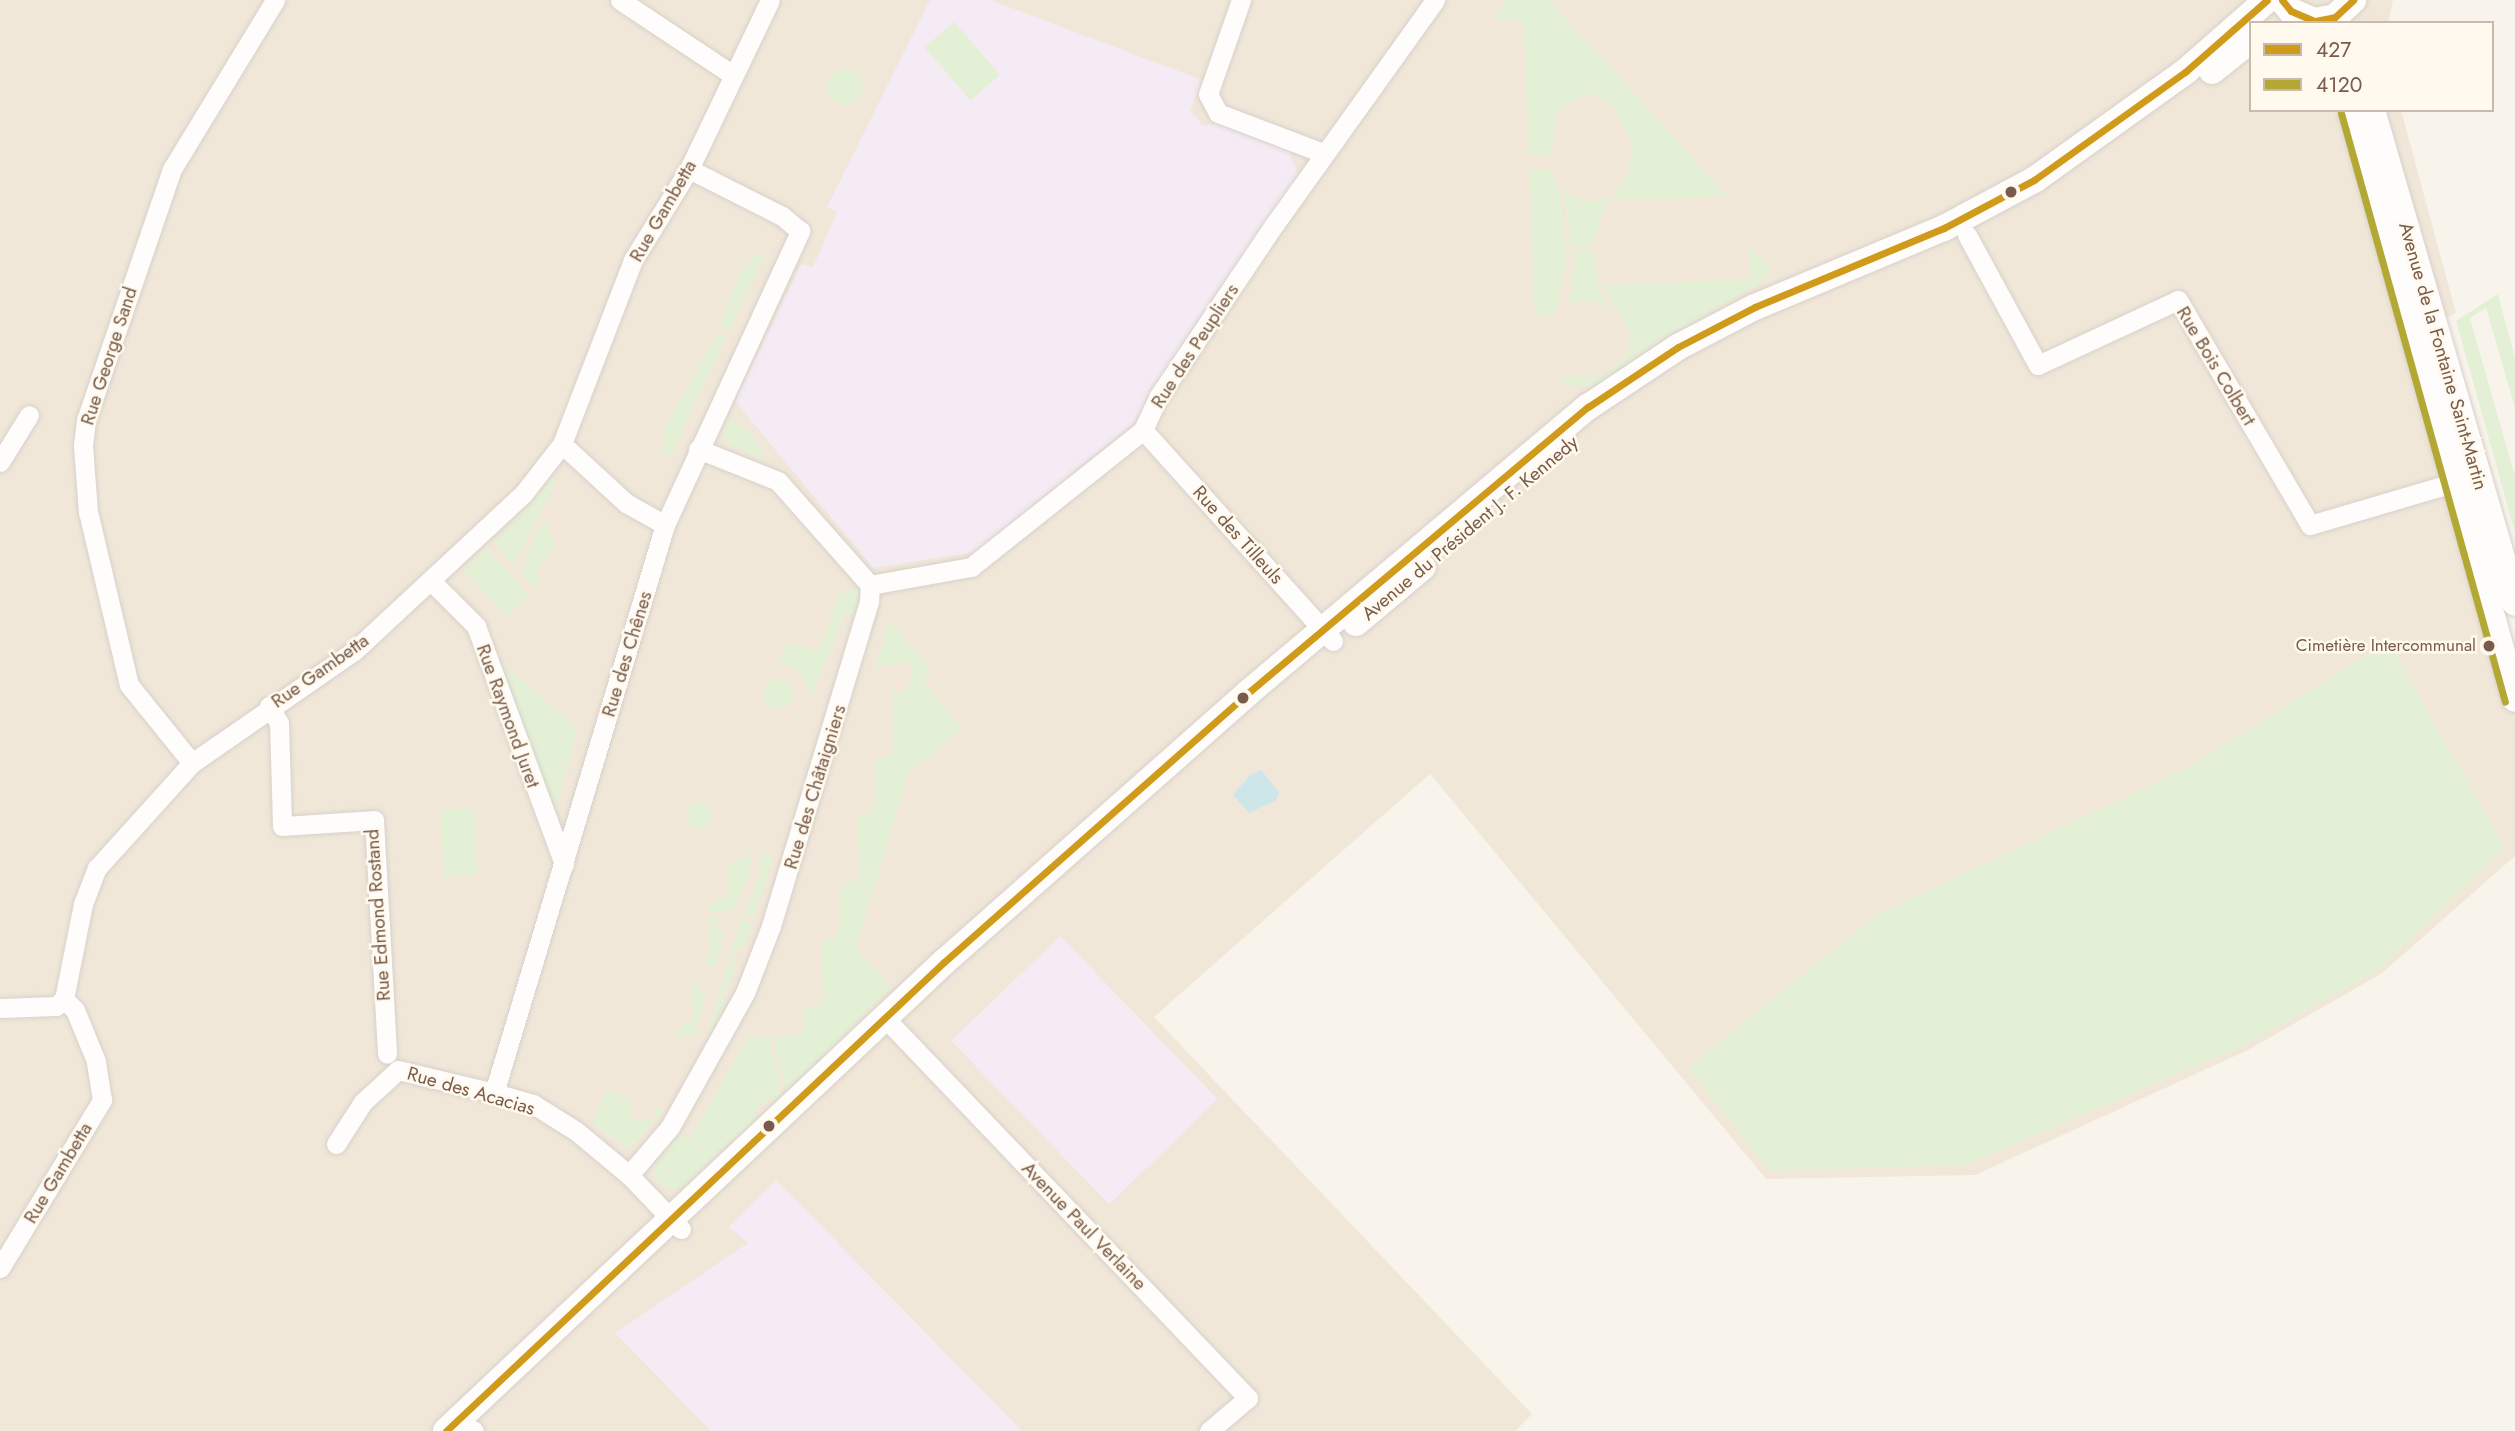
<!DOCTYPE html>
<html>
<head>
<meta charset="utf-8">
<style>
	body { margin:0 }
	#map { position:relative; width:2515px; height:1431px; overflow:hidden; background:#f8f4ec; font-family:Jost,sans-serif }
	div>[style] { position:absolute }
	.residential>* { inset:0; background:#f1e7d9 }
	.education>* { inset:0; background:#f5ebf4; transform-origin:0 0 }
	.green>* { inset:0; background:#e4f0d6; transform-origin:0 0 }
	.round { border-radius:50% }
	.water>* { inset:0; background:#cde6e9 }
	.roads { filter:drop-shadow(0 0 2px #d7d1ca) drop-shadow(0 0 2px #d7d1ca) }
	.street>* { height:19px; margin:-9.5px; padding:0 9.5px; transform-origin:9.5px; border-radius:9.5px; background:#fefdfc }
	.secondary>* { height:26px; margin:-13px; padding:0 13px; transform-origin:13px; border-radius:13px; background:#fefdfc }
	.bus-1>* { height:7px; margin:-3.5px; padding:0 3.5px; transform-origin:3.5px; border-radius:3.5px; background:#d09b1a }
	.bus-2>* { height:7px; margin:-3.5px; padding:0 3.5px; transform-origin:3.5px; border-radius:3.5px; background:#b4a834 }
	.dots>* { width:19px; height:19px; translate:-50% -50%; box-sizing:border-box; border:4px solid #fff9ee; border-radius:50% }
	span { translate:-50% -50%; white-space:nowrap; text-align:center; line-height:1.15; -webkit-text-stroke:5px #fff9ee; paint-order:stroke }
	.bus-label { font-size:17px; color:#785b4a }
	.right { translate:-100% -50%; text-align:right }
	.street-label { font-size:19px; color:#785b4a }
	.legend { position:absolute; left:2249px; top:21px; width:245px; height:91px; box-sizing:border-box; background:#fff9ee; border:2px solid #c9baac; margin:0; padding:9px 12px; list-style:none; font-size:21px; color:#785b4a }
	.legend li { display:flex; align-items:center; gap:14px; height:35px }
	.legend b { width:35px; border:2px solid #c9baac }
</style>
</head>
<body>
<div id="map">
	<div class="residential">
		<i style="clip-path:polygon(0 0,2393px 0,2388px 23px,2251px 23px,2251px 110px,2401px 110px,2456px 313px,2421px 329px,2515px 657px,2515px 856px,2381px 974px,2248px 1050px,1975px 1175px,1766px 1179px,1430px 774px,1154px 1017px,1532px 1414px,1515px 1431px,0 1431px)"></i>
	</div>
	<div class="education">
		<i style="clip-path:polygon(930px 0,990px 0,1202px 80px,1190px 110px,1203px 126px,1218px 123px,1289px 150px,1298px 175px,1133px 424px,975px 552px,873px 568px,735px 401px,801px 264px,813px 267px,837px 212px,827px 207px)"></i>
		<i style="left:1060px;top:936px;width:227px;height:151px;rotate:46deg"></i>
		<i style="clip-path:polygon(776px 1180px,1022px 1431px,711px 1431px,615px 1333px,748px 1243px,729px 1227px)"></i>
	</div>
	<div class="green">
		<i style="clip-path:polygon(1506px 0,1549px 0,1728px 197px,1611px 200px,1629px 170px,1632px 144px,1614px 105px,1587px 93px,1559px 110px,1549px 155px,1528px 156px,1524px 21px,1492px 20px)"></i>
		<i style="left:954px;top:22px;width:70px;height:39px;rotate:49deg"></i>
		<i class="round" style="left:827px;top:69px;width:36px;height:36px"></i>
		<i style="clip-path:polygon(1551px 169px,1561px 200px,1566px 261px,1555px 315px,1535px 316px,1529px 170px)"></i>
		<i style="clip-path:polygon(1563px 191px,1587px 203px,1608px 197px,1592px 247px,1571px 247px)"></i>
		<i style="clip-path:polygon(1748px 246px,1770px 265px,1769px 274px,1761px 283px,1652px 344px,1595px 388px,1573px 384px,1568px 388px,1562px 382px,1569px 374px,1591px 378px,1607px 373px,1629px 352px,1630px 332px,1603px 285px,1751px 279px)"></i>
		<i style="clip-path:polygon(1593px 251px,1598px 283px,1609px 308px,1591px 301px,1569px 303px,1576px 252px)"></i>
		<i style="clip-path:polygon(756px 254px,764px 257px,729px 330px,720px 326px,738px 275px)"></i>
		<i style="clip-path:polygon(2498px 294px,2515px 358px,2515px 408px,2486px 308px,2470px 318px,2515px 476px,2515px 533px,2456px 321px)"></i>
		<i style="clip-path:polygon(717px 333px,726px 337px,670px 457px,661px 453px,667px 424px)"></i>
		<i style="clip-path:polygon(728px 417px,752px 434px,766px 462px,725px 442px,722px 432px)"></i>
		<i style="clip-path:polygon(554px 475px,556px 482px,513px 565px,494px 543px)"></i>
		<i style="clip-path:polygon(546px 522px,555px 547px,535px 571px,542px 578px,534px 588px,524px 577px,525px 558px,538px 528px)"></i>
		<i style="left:487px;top:548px;width:64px;height:32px;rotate:48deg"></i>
		<i style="clip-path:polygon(857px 586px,857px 618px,844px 615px,812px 696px,801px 672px,779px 662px,788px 643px,819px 652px,837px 596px)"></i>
		<i style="clip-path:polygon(890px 620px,933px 672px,923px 681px,963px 729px,909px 772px,856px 948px,892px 987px,786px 1091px,773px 1037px,804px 1034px,804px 1010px,823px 1004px,821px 939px,836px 939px,836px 930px,841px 930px,839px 886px,859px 879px,857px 816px,871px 815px,871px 807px,876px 806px,875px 761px,894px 754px,893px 692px,907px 691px,908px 683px,912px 683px,911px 662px,875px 667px)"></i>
		<i style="clip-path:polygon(2388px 641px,2505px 848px,2378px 970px,2246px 1044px,1965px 1165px,1769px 1171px,1688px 1067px,1878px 914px,2191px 766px)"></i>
		<i style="clip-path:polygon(497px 658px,578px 729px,554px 816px)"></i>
		<i class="round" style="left:763px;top:679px;width:30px;height:30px"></i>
		<i class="round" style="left:686px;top:802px;width:26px;height:26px"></i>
		<i style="left:474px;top:808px;width:67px;height:34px;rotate:87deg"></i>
		<i style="clip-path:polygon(762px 852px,773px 856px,754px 917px,743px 914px,759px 878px)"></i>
		<i style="clip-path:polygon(752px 854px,749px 875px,733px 911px,709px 912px,708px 904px,716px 904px,716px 899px,728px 898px,727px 864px)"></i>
		<i style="clip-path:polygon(709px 916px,718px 916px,717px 931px,725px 931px,715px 968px,706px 963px,706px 956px,710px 956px)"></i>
		<i style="clip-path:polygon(741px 919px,752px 923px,743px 950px,736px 948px,732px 963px,736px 965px,722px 1001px,733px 1006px,725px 1008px,706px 1040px)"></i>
		<i style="clip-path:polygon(692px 982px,698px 982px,698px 989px,706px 989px,696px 1036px,674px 1037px,674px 1032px,681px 1032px,682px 1023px,693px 1022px)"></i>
		<i style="clip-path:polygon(748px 1037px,769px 1037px,781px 1095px,773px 1102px,768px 1098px,753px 1112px,758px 1117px,680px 1187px,672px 1190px,663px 1186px,655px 1177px,655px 1165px,679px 1134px,690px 1140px)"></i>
		<i style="clip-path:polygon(606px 1090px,630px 1098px,631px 1120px,656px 1119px,656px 1107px,660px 1107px,661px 1115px,629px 1149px,593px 1124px)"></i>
	</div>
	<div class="water">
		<i style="clip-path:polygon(1261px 770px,1279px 792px,1276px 800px,1249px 813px,1233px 795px,1250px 775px)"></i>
	</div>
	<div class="roads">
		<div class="street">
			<i style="left:620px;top:0;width:136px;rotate:33.6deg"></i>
			<i style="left:1241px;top:0;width:100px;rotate:109.3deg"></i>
			<i style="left:1208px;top:94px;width:21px;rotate:62deg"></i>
			<i style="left:1218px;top:113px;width:112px;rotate:20.9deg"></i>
			<i style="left:1967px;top:235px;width:148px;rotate:61.4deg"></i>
			<i style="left:2038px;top:365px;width:154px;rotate:-24.9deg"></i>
			<i style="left:2178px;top:300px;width:261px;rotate:59.6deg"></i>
			<i style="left:2310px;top:525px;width:152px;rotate:-16.4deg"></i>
			<i style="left:1143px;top:430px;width:284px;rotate:48deg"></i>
			<i style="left:562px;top:444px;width:87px;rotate:42.7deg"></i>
			<i style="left:626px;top:503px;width:45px;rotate:29.4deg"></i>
			<i style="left:0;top:462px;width:55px;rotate:-58.3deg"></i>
			<i style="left:431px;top:581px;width:64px;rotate:45deg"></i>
			<i style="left:476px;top:626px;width:254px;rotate:69.7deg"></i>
			<i style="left:870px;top:585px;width:103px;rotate:-10.1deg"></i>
			<i style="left:971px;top:567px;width:220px;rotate:-38.5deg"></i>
			<i style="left:1143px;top:430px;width:38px;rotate:-65deg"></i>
			<i style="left:1159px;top:396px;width:206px;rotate:-56.1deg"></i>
			<i style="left:1274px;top:225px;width:277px;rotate:-54.4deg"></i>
			<i style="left:269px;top:706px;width:20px;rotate:60deg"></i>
			<i style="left:279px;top:723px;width:103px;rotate:88.3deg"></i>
			<i style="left:282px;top:826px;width:92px;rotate:-3.7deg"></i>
			<i style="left:374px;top:820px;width:234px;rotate:86.8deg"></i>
			<i style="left:192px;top:763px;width:100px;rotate:-128.9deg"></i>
			<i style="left:129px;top:685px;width:178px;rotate:-103.3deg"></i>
			<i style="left:88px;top:512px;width:67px;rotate:-94.3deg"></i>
			<i style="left:83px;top:445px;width:25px;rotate:-83deg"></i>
			<i style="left:86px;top:420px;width:265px;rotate:-71.1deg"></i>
			<i style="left:172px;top:169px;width:198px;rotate:-58.6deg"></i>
			<i style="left:64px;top:999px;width:97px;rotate:-78.7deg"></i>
			<i style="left:83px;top:904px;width:39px;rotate:-69deg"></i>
			<i style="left:97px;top:868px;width:142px;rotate:-47.9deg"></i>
			<i style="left:192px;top:763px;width:197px;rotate:-34.7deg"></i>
			<i style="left:354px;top:651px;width:231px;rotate:-42.9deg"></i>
			<i style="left:523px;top:494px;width:63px;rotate:-52deg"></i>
			<i style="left:562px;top:444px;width:197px;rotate:-68.9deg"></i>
			<i style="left:633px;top:260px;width:107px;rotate:-58.4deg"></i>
			<i style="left:689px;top:169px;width:187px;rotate:-64.4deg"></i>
			<i style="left:0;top:1008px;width:56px;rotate:-2deg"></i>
			<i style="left:56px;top:1006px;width:11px;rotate:-41deg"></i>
			<i style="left:884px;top:1017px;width:527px;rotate:46.31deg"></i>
			<i style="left:1248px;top:1398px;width:51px;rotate:139.8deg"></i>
			<i style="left:494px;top:1093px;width:593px;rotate:-73.25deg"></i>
			<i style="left:665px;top:525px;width:324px;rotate:-65.3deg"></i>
			<i style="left:800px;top:231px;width:23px;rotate:-140deg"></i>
			<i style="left:782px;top:216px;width:104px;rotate:-153.2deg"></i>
			<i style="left:336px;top:1144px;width:50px;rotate:-57.3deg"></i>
			<i style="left:363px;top:1102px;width:47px;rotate:-42.4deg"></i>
			<i style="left:398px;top:1070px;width:99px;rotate:13.5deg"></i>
			<i style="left:494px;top:1093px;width:41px;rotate:15.8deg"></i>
			<i style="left:533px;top:1104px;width:51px;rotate:32.1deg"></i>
			<i style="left:576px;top:1131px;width:69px;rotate:39.7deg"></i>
			<i style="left:629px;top:1175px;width:75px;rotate:46.1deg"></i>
			<i style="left:629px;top:1175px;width:63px;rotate:-49.5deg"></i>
			<i style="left:670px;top:1127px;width:154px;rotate:-60.8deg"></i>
			<i style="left:745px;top:993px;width:72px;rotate:-68.8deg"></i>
			<i style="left:771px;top:926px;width:338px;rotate:-73.2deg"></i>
			<i style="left:869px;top:602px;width:17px;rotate:-87deg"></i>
			<i style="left:870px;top:585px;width:139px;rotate:-131.5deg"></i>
			<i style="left:778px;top:481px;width:86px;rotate:-158.2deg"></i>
			<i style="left:0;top:1268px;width:197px;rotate:-58.7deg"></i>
			<i style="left:102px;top:1100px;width:39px;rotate:-99deg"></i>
			<i style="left:96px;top:1061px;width:55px;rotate:-112.4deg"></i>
			<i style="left:75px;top:1010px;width:16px;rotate:-135deg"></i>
			<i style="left:473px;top:1430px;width:1px;rotate:45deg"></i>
		</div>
		<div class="secondary">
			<i style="left:2282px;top:0;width:14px;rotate:51deg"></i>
			<i style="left:2291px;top:11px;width:26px;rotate:23deg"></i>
			<i style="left:2315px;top:21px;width:20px;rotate:-11deg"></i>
			<i style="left:2335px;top:17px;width:25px;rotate:-43deg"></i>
			<i style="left:2212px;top:71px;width:50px;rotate:-38.5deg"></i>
			<i style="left:2351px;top:110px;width:611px;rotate:74.44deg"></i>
			<i style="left:2372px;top:110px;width:513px;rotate:73.82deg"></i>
			<i style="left:1356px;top:623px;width:87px;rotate:-39.9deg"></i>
			<i style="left:446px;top:1431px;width:684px;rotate:-43.28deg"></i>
			<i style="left:944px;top:962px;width:407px;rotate:-41.5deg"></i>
			<i style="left:1249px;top:692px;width:443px;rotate:-40.1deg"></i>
			<i style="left:1588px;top:407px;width:108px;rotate:-33.7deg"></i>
			<i style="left:1678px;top:347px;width:87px;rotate:-27.5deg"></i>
			<i style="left:1755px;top:307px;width:205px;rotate:-22.7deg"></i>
			<i style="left:1944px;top:228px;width:102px;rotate:-28.1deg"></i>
			<i style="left:2034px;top:180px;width:186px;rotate:-35.6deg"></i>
			<i style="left:2185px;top:72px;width:109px;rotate:-41.3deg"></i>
		</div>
	</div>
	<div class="bus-1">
		<i style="left:2282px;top:0;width:14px;rotate:51deg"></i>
		<i style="left:2291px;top:11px;width:26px;rotate:23deg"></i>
		<i style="left:2315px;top:21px;width:20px;rotate:-11deg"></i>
		<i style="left:2335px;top:17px;width:25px;rotate:-43deg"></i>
		<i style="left:446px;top:1431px;width:684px;rotate:-43.28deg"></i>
		<i style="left:944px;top:962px;width:407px;rotate:-41.5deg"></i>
		<i style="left:1249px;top:692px;width:443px;rotate:-40.1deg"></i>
		<i style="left:1588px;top:407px;width:108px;rotate:-33.7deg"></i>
		<i style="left:1678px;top:347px;width:87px;rotate:-27.5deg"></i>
		<i style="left:1755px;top:307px;width:205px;rotate:-22.7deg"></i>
		<i style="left:1944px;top:228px;width:102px;rotate:-28.1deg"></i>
		<i style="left:2034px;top:180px;width:186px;rotate:-35.6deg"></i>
		<i style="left:2185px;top:72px;width:109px;rotate:-41.3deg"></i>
	</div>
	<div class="bus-2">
		<i style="left:2341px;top:113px;width:611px;rotate:74.44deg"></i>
	</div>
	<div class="dots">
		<i style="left:2011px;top:192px;background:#785b4a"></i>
		<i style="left:2489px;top:646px;background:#785b4a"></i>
		<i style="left:1243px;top:698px;background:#785b4a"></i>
		<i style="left:769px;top:1126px;background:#785b4a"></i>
	</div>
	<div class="bus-label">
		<span class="right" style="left:2476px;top:646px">Cimetière Intercommunal</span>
	</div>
	<div class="street-label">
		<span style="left:663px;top:211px;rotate:-60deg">Rue Gambetta</span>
		<span style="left:1195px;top:346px;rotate:-57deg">Rue des Peupliers</span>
		<span style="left:109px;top:356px;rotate:-72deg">Rue George Sand</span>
		<span style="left:2443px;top:356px;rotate:74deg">Avenue de la Fontaine Saint-Martin</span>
		<span style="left:2216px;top:366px;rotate:59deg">Rue Bois Colbert</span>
		<span style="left:1470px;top:528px;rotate:-40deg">Avenue du Président J. F. Kennedy</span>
		<span style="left:1238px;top:535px;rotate:48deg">Rue des Tilleuls</span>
		<span style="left:627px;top:654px;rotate:-73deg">Rue des Chênes</span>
		<span style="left:320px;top:671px;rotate:-35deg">Rue Gambetta</span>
		<span style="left:508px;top:716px;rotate:70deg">Rue Raymond Juret</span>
		<span style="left:815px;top:787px;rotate:-73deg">Rue des Châtaigniers</span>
		<span style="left:378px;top:915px;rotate:-94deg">Rue Edmond Rostand</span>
		<span style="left:471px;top:1091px;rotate:16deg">Rue des Acacias</span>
		<span style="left:58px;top:1173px;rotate:-59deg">Rue Gambetta</span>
		<span style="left:1084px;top:1226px;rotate:46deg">Avenue Paul Verlaine</span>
	</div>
	<ul class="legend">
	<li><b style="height:9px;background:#d09b1a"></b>427</li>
	<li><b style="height:9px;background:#b4a834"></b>4120</li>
	</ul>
</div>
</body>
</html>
